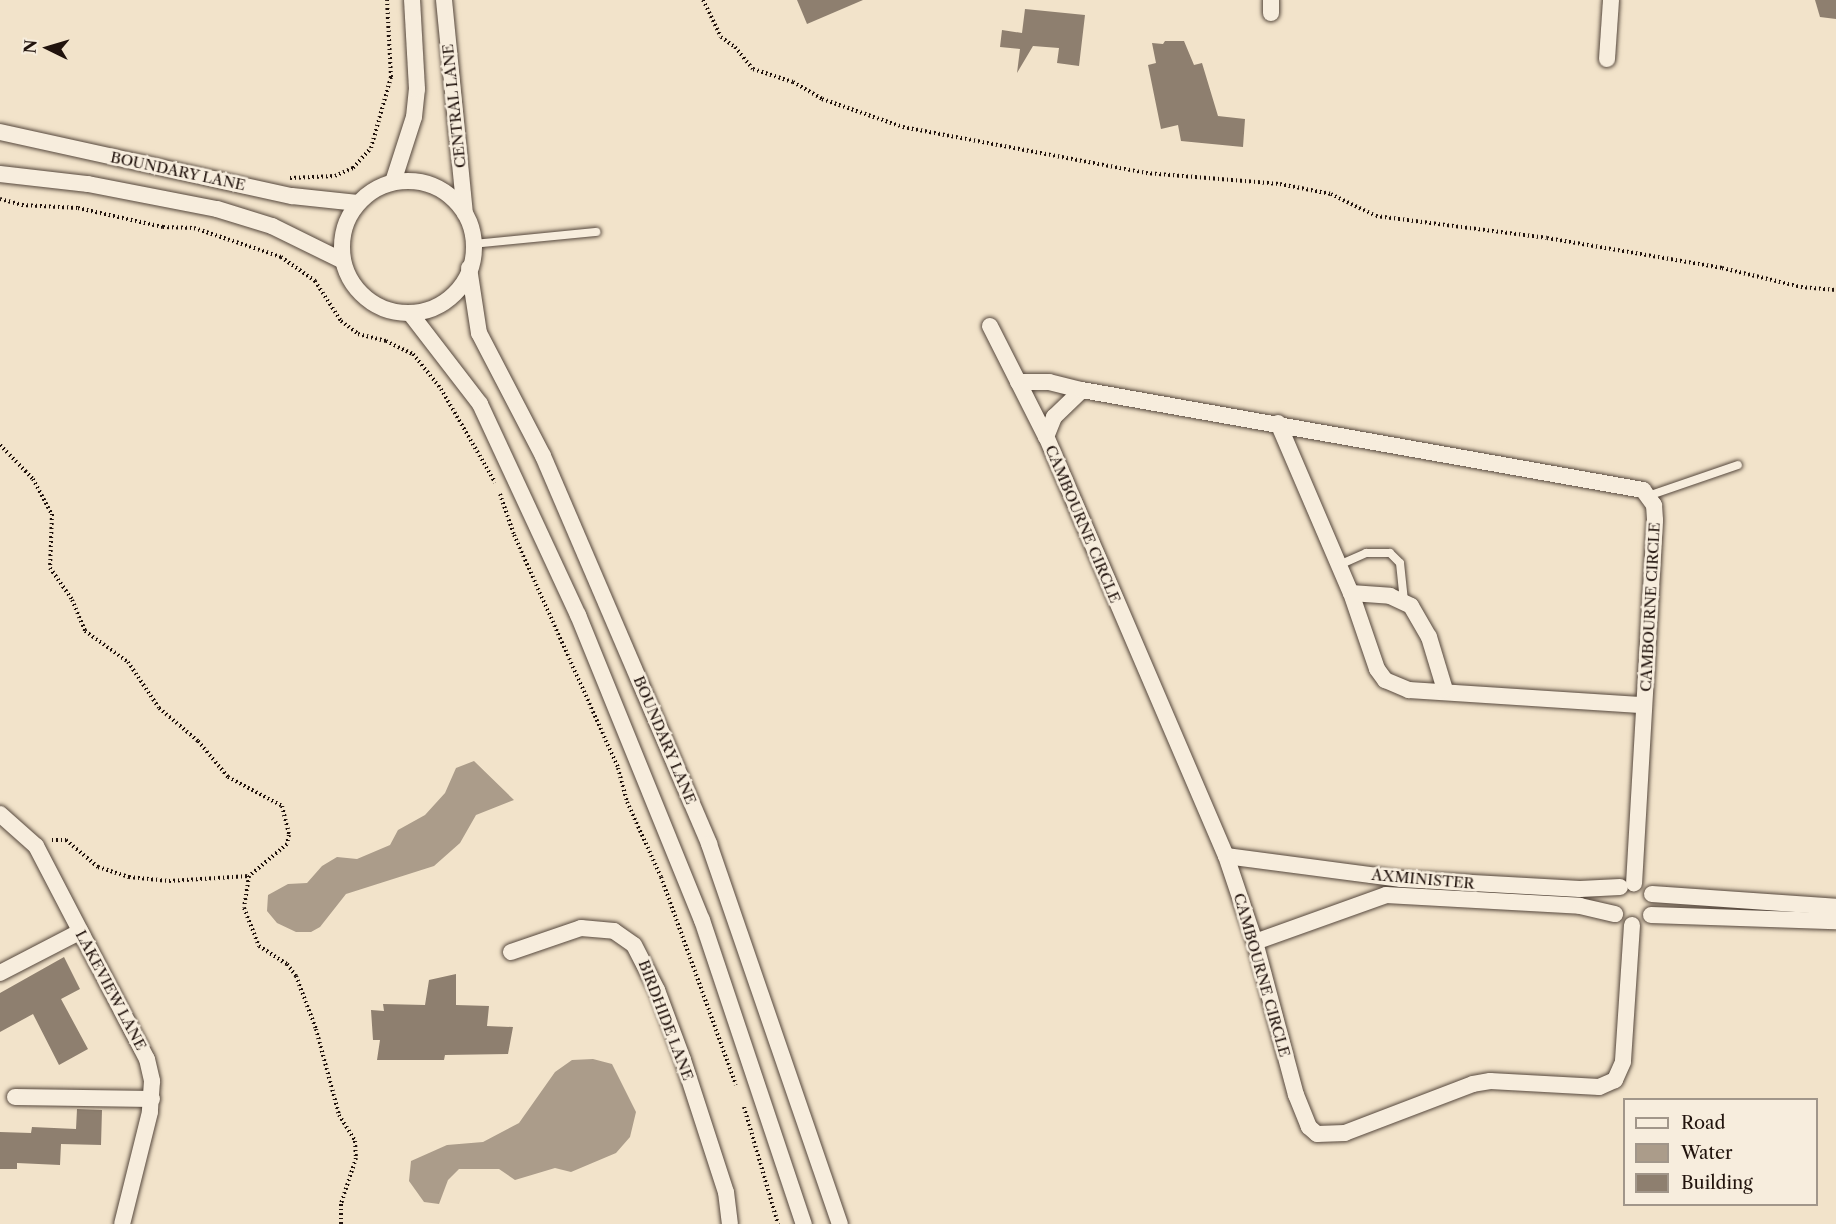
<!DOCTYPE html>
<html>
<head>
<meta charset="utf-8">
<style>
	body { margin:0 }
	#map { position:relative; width:1836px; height:1224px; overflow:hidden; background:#f2e3ca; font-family:"Libre Caslon Text",serif }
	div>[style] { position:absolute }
	.water>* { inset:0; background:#ab9c8a }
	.building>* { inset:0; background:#8e7f6f }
	.path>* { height:4px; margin-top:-2px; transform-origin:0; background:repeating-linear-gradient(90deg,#21130d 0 1.5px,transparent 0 4.5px) }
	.roads { filter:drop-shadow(0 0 2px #55473c) drop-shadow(0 0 2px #55473c) }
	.service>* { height:8px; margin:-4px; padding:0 4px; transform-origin:4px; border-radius:4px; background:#f7eddd }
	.minor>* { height:16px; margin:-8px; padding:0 8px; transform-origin:8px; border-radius:8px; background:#f7eddd }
	.minor>.ring { margin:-8px; padding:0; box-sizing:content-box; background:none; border:16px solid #f7eddd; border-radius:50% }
	span { translate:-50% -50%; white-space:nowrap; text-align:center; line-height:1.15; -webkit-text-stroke:5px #f7eddd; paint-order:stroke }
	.street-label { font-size:15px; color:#21130d }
	.legend { position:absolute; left:1623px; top:1098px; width:195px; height:108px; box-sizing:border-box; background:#f7eddd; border:2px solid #a1968a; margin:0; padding:8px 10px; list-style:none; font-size:18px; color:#21130d }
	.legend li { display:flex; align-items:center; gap:12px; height:30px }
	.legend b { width:30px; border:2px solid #a1968a }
	.north { position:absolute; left:18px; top:18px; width:60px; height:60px; -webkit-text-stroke:4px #f7eddd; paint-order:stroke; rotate:275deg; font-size:16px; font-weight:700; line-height:24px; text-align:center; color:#21130d }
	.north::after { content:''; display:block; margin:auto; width:21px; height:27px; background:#21130d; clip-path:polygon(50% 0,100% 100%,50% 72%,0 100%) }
</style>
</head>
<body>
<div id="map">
	<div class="water">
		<i style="clip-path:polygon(474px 761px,514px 800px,476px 815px,460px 843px,434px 866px,346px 894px,320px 927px,311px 932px,296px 932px,277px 923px,267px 911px,268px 895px,288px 884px,307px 883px,322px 866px,337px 857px,357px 859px,390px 845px,398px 830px,425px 815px,445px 793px,456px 768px)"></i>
		<i style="clip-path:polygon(593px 1059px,612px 1064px,636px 1112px,630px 1137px,616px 1153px,571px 1172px,555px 1168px,515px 1180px,499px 1169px,459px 1169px,448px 1180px,439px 1204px,424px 1202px,409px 1181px,411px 1161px,447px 1145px,483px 1142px,519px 1123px,555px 1072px,572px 1060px)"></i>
	</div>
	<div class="building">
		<i style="clip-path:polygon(797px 0,863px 0,807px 24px)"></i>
		<i style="clip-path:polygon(1815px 0,1836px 0,1836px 19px,1820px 17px)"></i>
		<i style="clip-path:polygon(1025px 9px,1085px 15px,1079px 66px,1057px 63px,1059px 48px,1033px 46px,1017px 73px,1020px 49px,1000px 47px,1002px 30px,1022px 33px)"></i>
		<i style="clip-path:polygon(1165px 41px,1184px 41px,1194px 65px,1202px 63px,1218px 116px,1245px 119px,1243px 147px,1181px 141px,1178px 125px,1161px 129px,1148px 65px,1156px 63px,1152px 43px,1163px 44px)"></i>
		<i style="clip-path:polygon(64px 957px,80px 989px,61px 999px,88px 1049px,59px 1065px,33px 1014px,0 1032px,0 993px)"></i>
		<i style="clip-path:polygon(456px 974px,456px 1005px,489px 1006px,487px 1026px,513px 1027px,508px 1054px,445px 1055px,444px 1060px,377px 1060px,380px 1040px,373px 1040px,371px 1010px,384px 1011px,383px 1004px,425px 1005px,429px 980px)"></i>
		<i style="clip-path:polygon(77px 1109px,102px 1110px,101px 1145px,61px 1144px,60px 1165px,17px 1163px,17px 1169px,0 1169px,0 1132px,31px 1133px,32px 1127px,76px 1129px)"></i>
	</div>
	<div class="path">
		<i style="left:703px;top:0;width:41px;rotate:64.1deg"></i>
		<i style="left:721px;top:37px;width:17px;rotate:36deg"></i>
		<i style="left:735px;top:47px;width:28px;rotate:51deg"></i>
		<i style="left:753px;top:69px;width:42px;rotate:18deg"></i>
		<i style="left:793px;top:82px;width:34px;rotate:30deg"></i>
		<i style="left:822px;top:99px;width:86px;rotate:19.1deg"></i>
		<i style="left:903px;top:127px;width:247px;rotate:10.7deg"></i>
		<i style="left:1146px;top:173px;width:134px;rotate:4.7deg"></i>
		<i style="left:1280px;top:184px;width:52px;rotate:11.1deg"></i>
		<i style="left:1331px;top:194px;width:50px;rotate:26.1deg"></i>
		<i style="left:1376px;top:216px;width:172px;rotate:7.3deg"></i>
		<i style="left:1547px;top:238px;width:178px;rotate:9.7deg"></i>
		<i style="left:1722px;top:268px;width:81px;rotate:13.5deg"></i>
		<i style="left:1801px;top:287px;width:35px;rotate:5deg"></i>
		<i style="left:290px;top:178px;width:45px;rotate:-2.5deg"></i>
		<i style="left:335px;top:176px;width:20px;rotate:-24deg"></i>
		<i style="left:353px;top:168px;width:27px;rotate:-48deg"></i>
		<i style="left:371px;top:148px;width:74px;rotate:-74.3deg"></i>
		<i style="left:391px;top:77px;width:77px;rotate:-93deg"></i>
		<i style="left:0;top:199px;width:23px;rotate:15deg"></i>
		<i style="left:22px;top:205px;width:56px;rotate:3.1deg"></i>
		<i style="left:78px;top:208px;width:87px;rotate:12.6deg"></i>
		<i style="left:163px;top:227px;width:31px;rotate:2deg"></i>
		<i style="left:194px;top:228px;width:92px;rotate:18.4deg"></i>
		<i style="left:281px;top:257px;width:42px;rotate:35.2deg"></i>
		<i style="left:315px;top:281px;width:48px;rotate:57deg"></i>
		<i style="left:341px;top:321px;width:21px;rotate:37deg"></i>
		<i style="left:358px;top:334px;width:29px;rotate:14deg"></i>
		<i style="left:386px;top:341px;width:30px;rotate:26deg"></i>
		<i style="left:413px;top:354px;width:45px;rotate:51.3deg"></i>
		<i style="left:441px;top:389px;width:108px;rotate:59.9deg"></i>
		<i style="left:0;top:445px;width:47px;rotate:45.9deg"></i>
		<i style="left:33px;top:479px;width:40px;rotate:62deg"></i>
		<i style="left:52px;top:514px;width:54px;rotate:92.1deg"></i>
		<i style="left:50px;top:568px;width:39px;rotate:55deg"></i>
		<i style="left:72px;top:600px;width:34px;rotate:67deg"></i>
		<i style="left:85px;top:631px;width:53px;rotate:35.8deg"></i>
		<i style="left:128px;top:662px;width:55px;rotate:56deg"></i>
		<i style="left:159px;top:708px;width:51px;rotate:40.2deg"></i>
		<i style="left:198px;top:741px;width:47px;rotate:50.2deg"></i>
		<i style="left:228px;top:777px;width:61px;rotate:28.2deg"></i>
		<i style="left:282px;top:806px;width:30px;rotate:76deg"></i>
		<i style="left:289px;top:835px;width:9px;rotate:103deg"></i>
		<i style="left:287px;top:844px;width:50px;rotate:139.9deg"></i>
		<i style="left:249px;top:876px;width:32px;rotate:99deg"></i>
		<i style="left:244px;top:908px;width:41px;rotate:68.5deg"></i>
		<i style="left:259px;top:946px;width:33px;rotate:33deg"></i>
		<i style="left:287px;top:964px;width:15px;rotate:53deg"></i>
		<i style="left:296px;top:976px;width:57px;rotate:69.3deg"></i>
		<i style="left:316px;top:1029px;width:89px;rotate:75deg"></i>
		<i style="left:339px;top:1115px;width:31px;rotate:58deg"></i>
		<i style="left:355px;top:1141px;width:17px;rotate:87deg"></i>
		<i style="left:356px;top:1158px;width:48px;rotate:108.1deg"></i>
		<i style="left:341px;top:1204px;width:20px;rotate:90deg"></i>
		<i style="left:500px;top:494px;width:43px;rotate:71.1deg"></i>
		<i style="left:514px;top:535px;width:255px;rotate:65.9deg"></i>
		<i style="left:618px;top:768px;width:35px;rotate:75deg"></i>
		<i style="left:627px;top:802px;width:82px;rotate:65.6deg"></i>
		<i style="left:661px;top:877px;width:221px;rotate:70.2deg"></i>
		<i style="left:52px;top:840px;width:14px"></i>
		<i style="left:66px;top:840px;width:42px;rotate:40.2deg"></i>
		<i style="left:98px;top:867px;width:33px;rotate:18deg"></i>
		<i style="left:129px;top:877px;width:40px;rotate:5.7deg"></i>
		<i style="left:169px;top:881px;width:80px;rotate:-3.6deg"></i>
		<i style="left:744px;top:1107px;width:122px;rotate:73.8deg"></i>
	</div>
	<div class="roads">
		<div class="service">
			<i style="left:473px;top:244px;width:124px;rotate:-5.6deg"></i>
			<i style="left:1648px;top:496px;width:95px;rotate:-19deg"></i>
			<i style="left:1339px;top:565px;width:30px;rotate:-24deg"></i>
			<i style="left:1366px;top:553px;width:24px"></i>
			<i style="left:1390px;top:553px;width:14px;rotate:45deg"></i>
			<i style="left:1400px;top:563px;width:38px;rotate:84deg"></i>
		</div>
		<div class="minor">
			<i style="left:444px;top:0;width:214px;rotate:84.4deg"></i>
			<i style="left:1271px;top:13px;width:13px;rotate:-90deg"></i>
			<i style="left:1607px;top:59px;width:59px;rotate:-86.1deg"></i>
			<i style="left:0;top:132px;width:299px;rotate:12.4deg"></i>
			<i style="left:292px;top:196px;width:66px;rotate:6.1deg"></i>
			<i style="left:0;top:174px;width:89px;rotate:6.5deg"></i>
			<i style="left:88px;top:184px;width:131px;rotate:11deg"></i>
			<i style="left:217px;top:209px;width:58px;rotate:17.2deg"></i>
			<i style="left:272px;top:226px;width:79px;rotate:26.2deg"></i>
			<i class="ring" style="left:342px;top:181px;width:116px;height:116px"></i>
			<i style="left:393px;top:182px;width:68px;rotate:-72.1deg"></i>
			<i style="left:414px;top:117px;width:28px;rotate:-84deg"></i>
			<i style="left:417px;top:89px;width:89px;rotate:-93.2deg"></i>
			<i style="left:469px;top:268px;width:66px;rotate:81.3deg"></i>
			<i style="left:479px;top:333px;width:139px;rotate:62.5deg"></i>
			<i style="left:543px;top:456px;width:422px;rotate:66.8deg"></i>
			<i style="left:709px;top:844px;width:402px;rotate:71deg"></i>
			<i style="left:410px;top:313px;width:115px;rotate:52.4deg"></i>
			<i style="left:480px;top:404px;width:233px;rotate:65.1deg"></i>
			<i style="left:578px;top:615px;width:329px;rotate:67.9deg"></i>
			<i style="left:702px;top:920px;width:321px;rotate:71.5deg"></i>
			<i style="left:990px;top:326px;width:124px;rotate:63.2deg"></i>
			<i style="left:1018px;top:382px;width:31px"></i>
			<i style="left:1049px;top:382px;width:34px;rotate:14deg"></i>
			<i style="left:1278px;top:423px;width:185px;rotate:66.8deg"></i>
			<i style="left:1351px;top:593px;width:80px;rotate:71.1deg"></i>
			<i style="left:1377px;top:669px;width:14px;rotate:54deg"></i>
			<i style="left:1385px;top:680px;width:26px;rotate:23deg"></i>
			<i style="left:1409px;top:690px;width:235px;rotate:3.7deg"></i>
			<i style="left:1351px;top:593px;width:39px;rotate:4deg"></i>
			<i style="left:1390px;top:596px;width:23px;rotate:25deg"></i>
			<i style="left:1411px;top:606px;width:36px;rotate:60deg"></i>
			<i style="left:1429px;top:637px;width:55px;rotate:73.2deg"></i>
			<i style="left:0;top:814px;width:48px;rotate:41.6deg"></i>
			<i style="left:36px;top:846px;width:240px;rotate:62.5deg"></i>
			<i style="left:147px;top:1059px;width:23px;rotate:77deg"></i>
			<i style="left:152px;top:1081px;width:31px;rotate:94deg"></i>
			<i style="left:150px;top:1112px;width:115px;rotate:104deg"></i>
			<i style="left:1226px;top:856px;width:177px;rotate:7.5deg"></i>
			<i style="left:1401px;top:879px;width:179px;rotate:3.2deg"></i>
			<i style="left:1580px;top:889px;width:40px;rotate:-2.9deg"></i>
			<i style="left:1652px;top:894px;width:184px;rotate:4deg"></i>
			<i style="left:1651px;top:915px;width:185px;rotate:1.9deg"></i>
			<i style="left:1632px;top:925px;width:137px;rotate:93.8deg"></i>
			<i style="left:1623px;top:1062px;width:20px;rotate:114deg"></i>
			<i style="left:1615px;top:1080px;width:17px;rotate:156deg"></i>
			<i style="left:1599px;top:1087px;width:109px;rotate:-176.8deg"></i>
			<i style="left:1490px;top:1081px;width:17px;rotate:170deg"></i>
			<i style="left:1473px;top:1084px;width:137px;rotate:159.1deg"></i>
			<i style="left:1345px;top:1133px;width:28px;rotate:178deg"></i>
			<i style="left:1317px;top:1134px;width:11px;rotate:-139deg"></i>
			<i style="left:1309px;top:1127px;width:35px;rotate:-112deg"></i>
			<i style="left:1296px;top:1095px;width:158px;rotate:-105deg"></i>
			<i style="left:1255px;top:942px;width:91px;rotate:-108.6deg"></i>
			<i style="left:1226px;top:856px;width:456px;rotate:-113.2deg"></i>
			<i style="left:1046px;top:437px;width:22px;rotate:-68deg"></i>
			<i style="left:1054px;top:417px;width:39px;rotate:-44deg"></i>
			<i style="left:1082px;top:390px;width:570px;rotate:10.11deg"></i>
			<i style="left:1643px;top:490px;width:19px;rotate:54deg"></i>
			<i style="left:1654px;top:505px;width:15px;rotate:86deg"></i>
			<i style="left:1655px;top:520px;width:364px;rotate:93.3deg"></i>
			<i style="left:1255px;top:942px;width:139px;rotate:-19.7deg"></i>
			<i style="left:1386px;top:895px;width:194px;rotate:3.2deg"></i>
			<i style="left:1580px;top:906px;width:36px;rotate:13deg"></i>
			<i style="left:511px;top:952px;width:74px;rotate:-18.9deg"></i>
			<i style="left:581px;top:928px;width:33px;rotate:5deg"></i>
			<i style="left:614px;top:931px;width:24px;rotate:35deg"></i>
			<i style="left:634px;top:945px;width:51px;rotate:62.9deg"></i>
			<i style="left:657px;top:990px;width:75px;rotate:69.6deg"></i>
			<i style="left:683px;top:1060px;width:139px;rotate:72deg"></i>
			<i style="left:726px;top:1192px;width:32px;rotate:83deg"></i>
			<i style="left:0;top:973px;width:89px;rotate:-27.4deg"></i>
			<i style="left:15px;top:1097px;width:137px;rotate:0.8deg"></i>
		</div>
	</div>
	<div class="street-label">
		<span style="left:454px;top:106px;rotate:-96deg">CENTRAL LANE</span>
		<span style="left:178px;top:171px;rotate:12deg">BOUNDARY LANE</span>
		<span style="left:1083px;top:524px;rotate:67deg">CAMBOURNE CIRCLE</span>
		<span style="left:1650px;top:607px;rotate:-87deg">CAMBOURNE CIRCLE</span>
		<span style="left:665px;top:740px;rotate:67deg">BOUNDARY LANE</span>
		<span style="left:1423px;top:879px;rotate:5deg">AXMINISTER</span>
		<span style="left:1262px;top:975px;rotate:74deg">CAMBOURNE CIRCLE</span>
		<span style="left:111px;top:990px;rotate:62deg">LAKEVIEW LANE</span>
		<span style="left:666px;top:1020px;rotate:69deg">BIRDHIDE LANE</span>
	</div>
	<ul class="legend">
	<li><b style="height:8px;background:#f7eddd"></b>Road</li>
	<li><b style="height:16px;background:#ab9c8a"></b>Water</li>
	<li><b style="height:16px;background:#8e7f6f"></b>Building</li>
	</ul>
	<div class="north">N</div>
</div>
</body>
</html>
